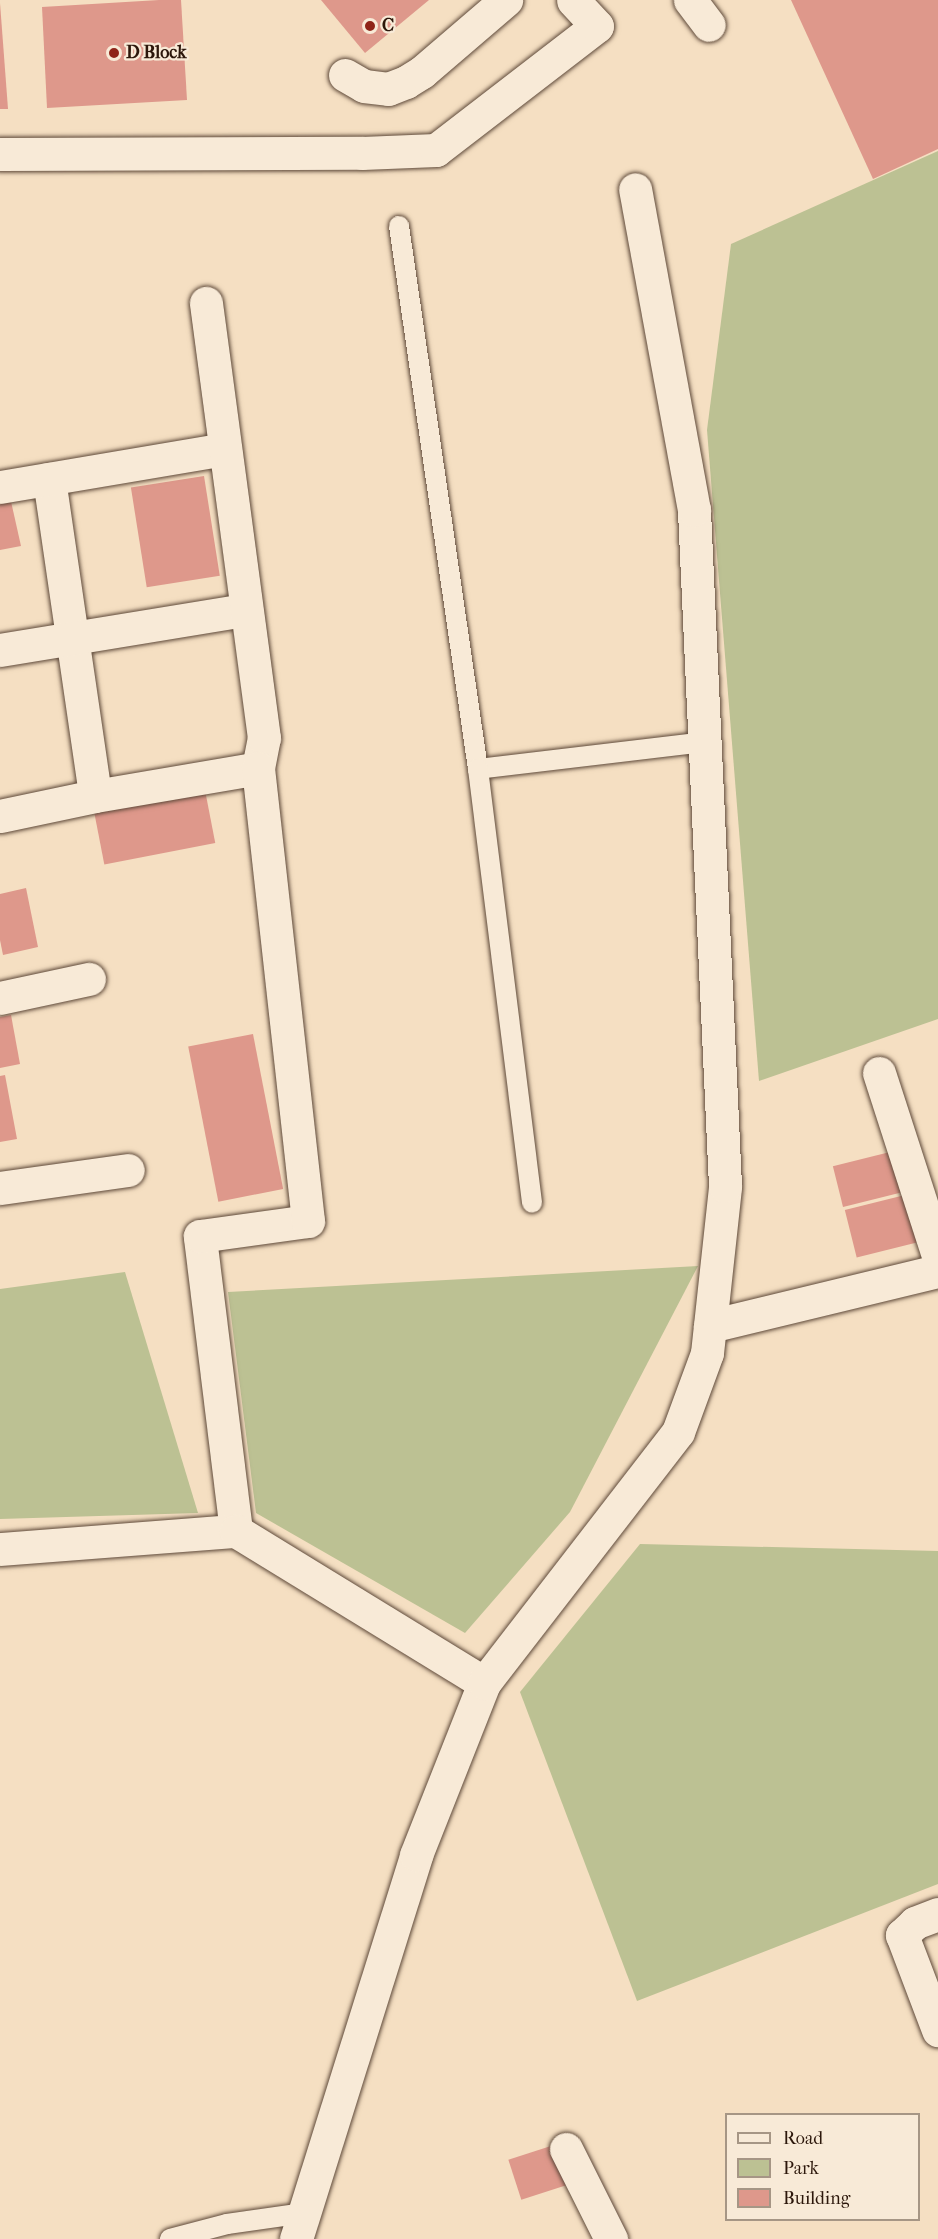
<!DOCTYPE html>
<html>
<head>
<meta charset="utf-8">
<style>
	body { margin:0 }
	#map { position:relative; width:938px; height:2239px; overflow:hidden; background:#f5dfc2; font-family:"IM FELL French Canon",serif }
	div>[style] { position:absolute }
	.green>* { inset:0; background:#bcc193 }
	.building>* { inset:0; background:#de988b; transform-origin:0 0 }
	.roads { filter:drop-shadow(0 0 2px #5e4939) drop-shadow(0 0 2px #5e4939) }
	.lane>* { height:20px; margin:-10px; padding:0 10px; transform-origin:10px; border-radius:10px; background:#f8ead7 }
	.street>* { height:33px; margin:-16.5px; padding:0 16.5px; transform-origin:16.5px; border-radius:16.5px; background:#f8ead7 }
	.dots>* { width:16px; height:16px; translate:-50% -50%; box-sizing:border-box; border:3px solid #f8ead7; border-radius:50% }
	span { translate:-50% -50%; white-space:nowrap; text-align:center; line-height:1.15; -webkit-text-stroke:4.5px #f8ead7; paint-order:stroke }
	.poi-label { font-size:18px; color:#2c170b; font-weight:700 }
	.left { translate:0 -50%; text-align:left }
	.legend { position:absolute; left:725px; top:2113px; width:195px; height:108px; box-sizing:border-box; background:#f8ead7; border:2px solid #a69685; margin:0; padding:8px 10px; list-style:none; font-size:18px; color:#2c170b }
	.legend li { display:flex; align-items:center; gap:12px; height:30px }
	.legend b { width:30px; border:2px solid #a69685 }
</style>
</head>
<body>
<div id="map">
	<div class="green">
		<i style="clip-path:polygon(938px 151px,938px 1019px,759px 1081px,707px 430px,731px 244px)"></i>
		<i style="clip-path:polygon(698px 1266px,570px 1512px,465px 1633px,256px 1513px,228px 1292px)"></i>
		<i style="clip-path:polygon(125px 1272px,198px 1513px,0 1519px,0 1289px)"></i>
		<i style="clip-path:polygon(640px 1544px,938px 1551px,938px 1884px,637px 2001px,520px 1692px)"></i>
	</div>
	<div class="building">
		<i style="clip-path:polygon(159px 0,181px 0,187px 100px,47px 108px,42px 7px)"></i>
		<i style="clip-path:polygon(321px 0,429px 0,365px 53px)"></i>
		<i style="clip-path:polygon(791px 0,938px 0,938px 149px,873px 179px)"></i>
		<i style="clip-path:polygon(0 3px,8px 109px,0 109px)"></i>
		<i style="left:204px;top:476px;width:101px;height:74px;rotate:81deg"></i>
		<i style="clip-path:polygon(8px 488px,21px 546px,0 550px,0 489px)"></i>
		<i style="left:204px;top:785px;width:59px;height:113px;rotate:79deg"></i>
		<i style="clip-path:polygon(26px 888px,38px 947px,3px 955px,0 940px,0 894px)"></i>
		<i style="clip-path:polygon(11px 1015px,20px 1064px,0 1068px,0 1017px)"></i>
		<i style="left:253px;top:1034px;width:158px;height:66px;rotate:79deg"></i>
		<i style="clip-path:polygon(5px 1075px,17px 1139px,0 1142px,0 1076px)"></i>
		<i style="left:894px;top:1151px;width:42px;height:63px;rotate:76deg"></i>
		<i style="left:905px;top:1195px;width:49px;height:62px;rotate:76deg"></i>
		<i style="left:554px;top:2145px;width:42px;height:48px;rotate:72deg"></i>
	</div>
	<div class="roads">
		<div class="lane">
			<i style="left:399px;top:226px;width:549px;rotate:81.72deg"></i>
			<i style="left:478px;top:769px;width:228px;rotate:-6.8deg"></i>
			<i style="left:478px;top:769px;width:437px;rotate:82.9deg"></i>
			<i style="left:170px;top:2239px;width:59px;rotate:-14.7deg"></i>
			<i style="left:227px;top:2224px;width:78px;rotate:-8.1deg"></i>
		</div>
		<div class="street">
			<i style="left:690px;top:0;width:31px;rotate:53deg"></i>
			<i style="left:345px;top:75px;width:22px;rotate:30deg"></i>
			<i style="left:364px;top:86px;width:24px;rotate:7deg"></i>
			<i style="left:388px;top:89px;width:19px;rotate:-21deg"></i>
			<i style="left:406px;top:82px;width:19px;rotate:-32deg"></i>
			<i style="left:422px;top:72px;width:111px;rotate:-40.6deg"></i>
			<i style="left:0;top:154px;width:362px;rotate:-0.2deg"></i>
			<i style="left:362px;top:153px;width:74px;rotate:-2.3deg"></i>
			<i style="left:436px;top:150px;width:203px;rotate:-37.6deg"></i>
			<i style="left:597px;top:26px;width:35px;rotate:-133deg"></i>
			<i style="left:49px;top:479px;width:320px;rotate:81.7deg"></i>
			<i style="left:0;top:487px;width:228px;rotate:-9.6deg"></i>
			<i style="left:0;top:650px;width:248px;rotate:-9.3deg"></i>
			<i style="left:0;top:816px;width:97px;rotate:-11.9deg"></i>
			<i style="left:95px;top:796px;width:165px;rotate:-9.7deg"></i>
			<i style="left:258px;top:768px;width:31px;rotate:-79deg"></i>
			<i style="left:264px;top:738px;width:439px;rotate:-97.6deg"></i>
			<i style="left:0;top:998px;width:91px;rotate:-12.1deg"></i>
			<i style="left:879px;top:1073px;width:192px;rotate:72.1deg"></i>
			<i style="left:0;top:1188px;width:129px;rotate:-8deg"></i>
			<i style="left:710px;top:1326px;width:235px;rotate:-13.6deg"></i>
			<i style="left:236px;top:1531px;width:297px;rotate:-97deg"></i>
			<i style="left:200px;top:1236px;width:109px;rotate:-7.9deg"></i>
			<i style="left:308px;top:1221px;width:456px;rotate:-96.3deg"></i>
			<i style="left:0;top:1549px;width:237px;rotate:-4.4deg"></i>
			<i style="left:236px;top:1531px;width:291px;rotate:31.5deg"></i>
			<i style="left:938px;top:1914px;width:25px;rotate:159deg"></i>
			<i style="left:915px;top:1923px;width:18px;rotate:137deg"></i>
			<i style="left:902px;top:1935px;width:102px;rotate:69.2deg"></i>
			<i style="left:566px;top:2149px;width:101px;rotate:63.4deg"></i>
			<i style="left:296px;top:2239px;width:402px;rotate:-72.6deg"></i>
			<i style="left:416px;top:1855px;width:185px;rotate:-68.4deg"></i>
			<i style="left:484px;top:1683px;width:317px;rotate:-52.3deg"></i>
			<i style="left:678px;top:1432px;width:84px;rotate:-69.8deg"></i>
			<i style="left:707px;top:1353px;width:168px;rotate:-83.8deg"></i>
			<i style="left:725px;top:1186px;width:677px;rotate:-92.63deg"></i>
			<i style="left:694px;top:510px;width:326px;rotate:-100.4deg"></i>
		</div>
	</div>
	<div class="dots">
		<i style="left:370px;top:26px;background:#8f2418"></i>
		<i style="left:114px;top:53px;background:#8f2418"></i>
	</div>
	<div class="poi-label">
		<span class="left" style="left:382px;top:26px">C</span>
		<span class="left" style="left:126px;top:53px">D Block</span>
	</div>
	<ul class="legend">
	<li><b style="height:8px;background:#f8ead7"></b>Road</li>
	<li><b style="height:16px;background:#bcc193"></b>Park</li>
	<li><b style="height:16px;background:#de988b"></b>Building</li>
	</ul>
</div>
</body>
</html>
